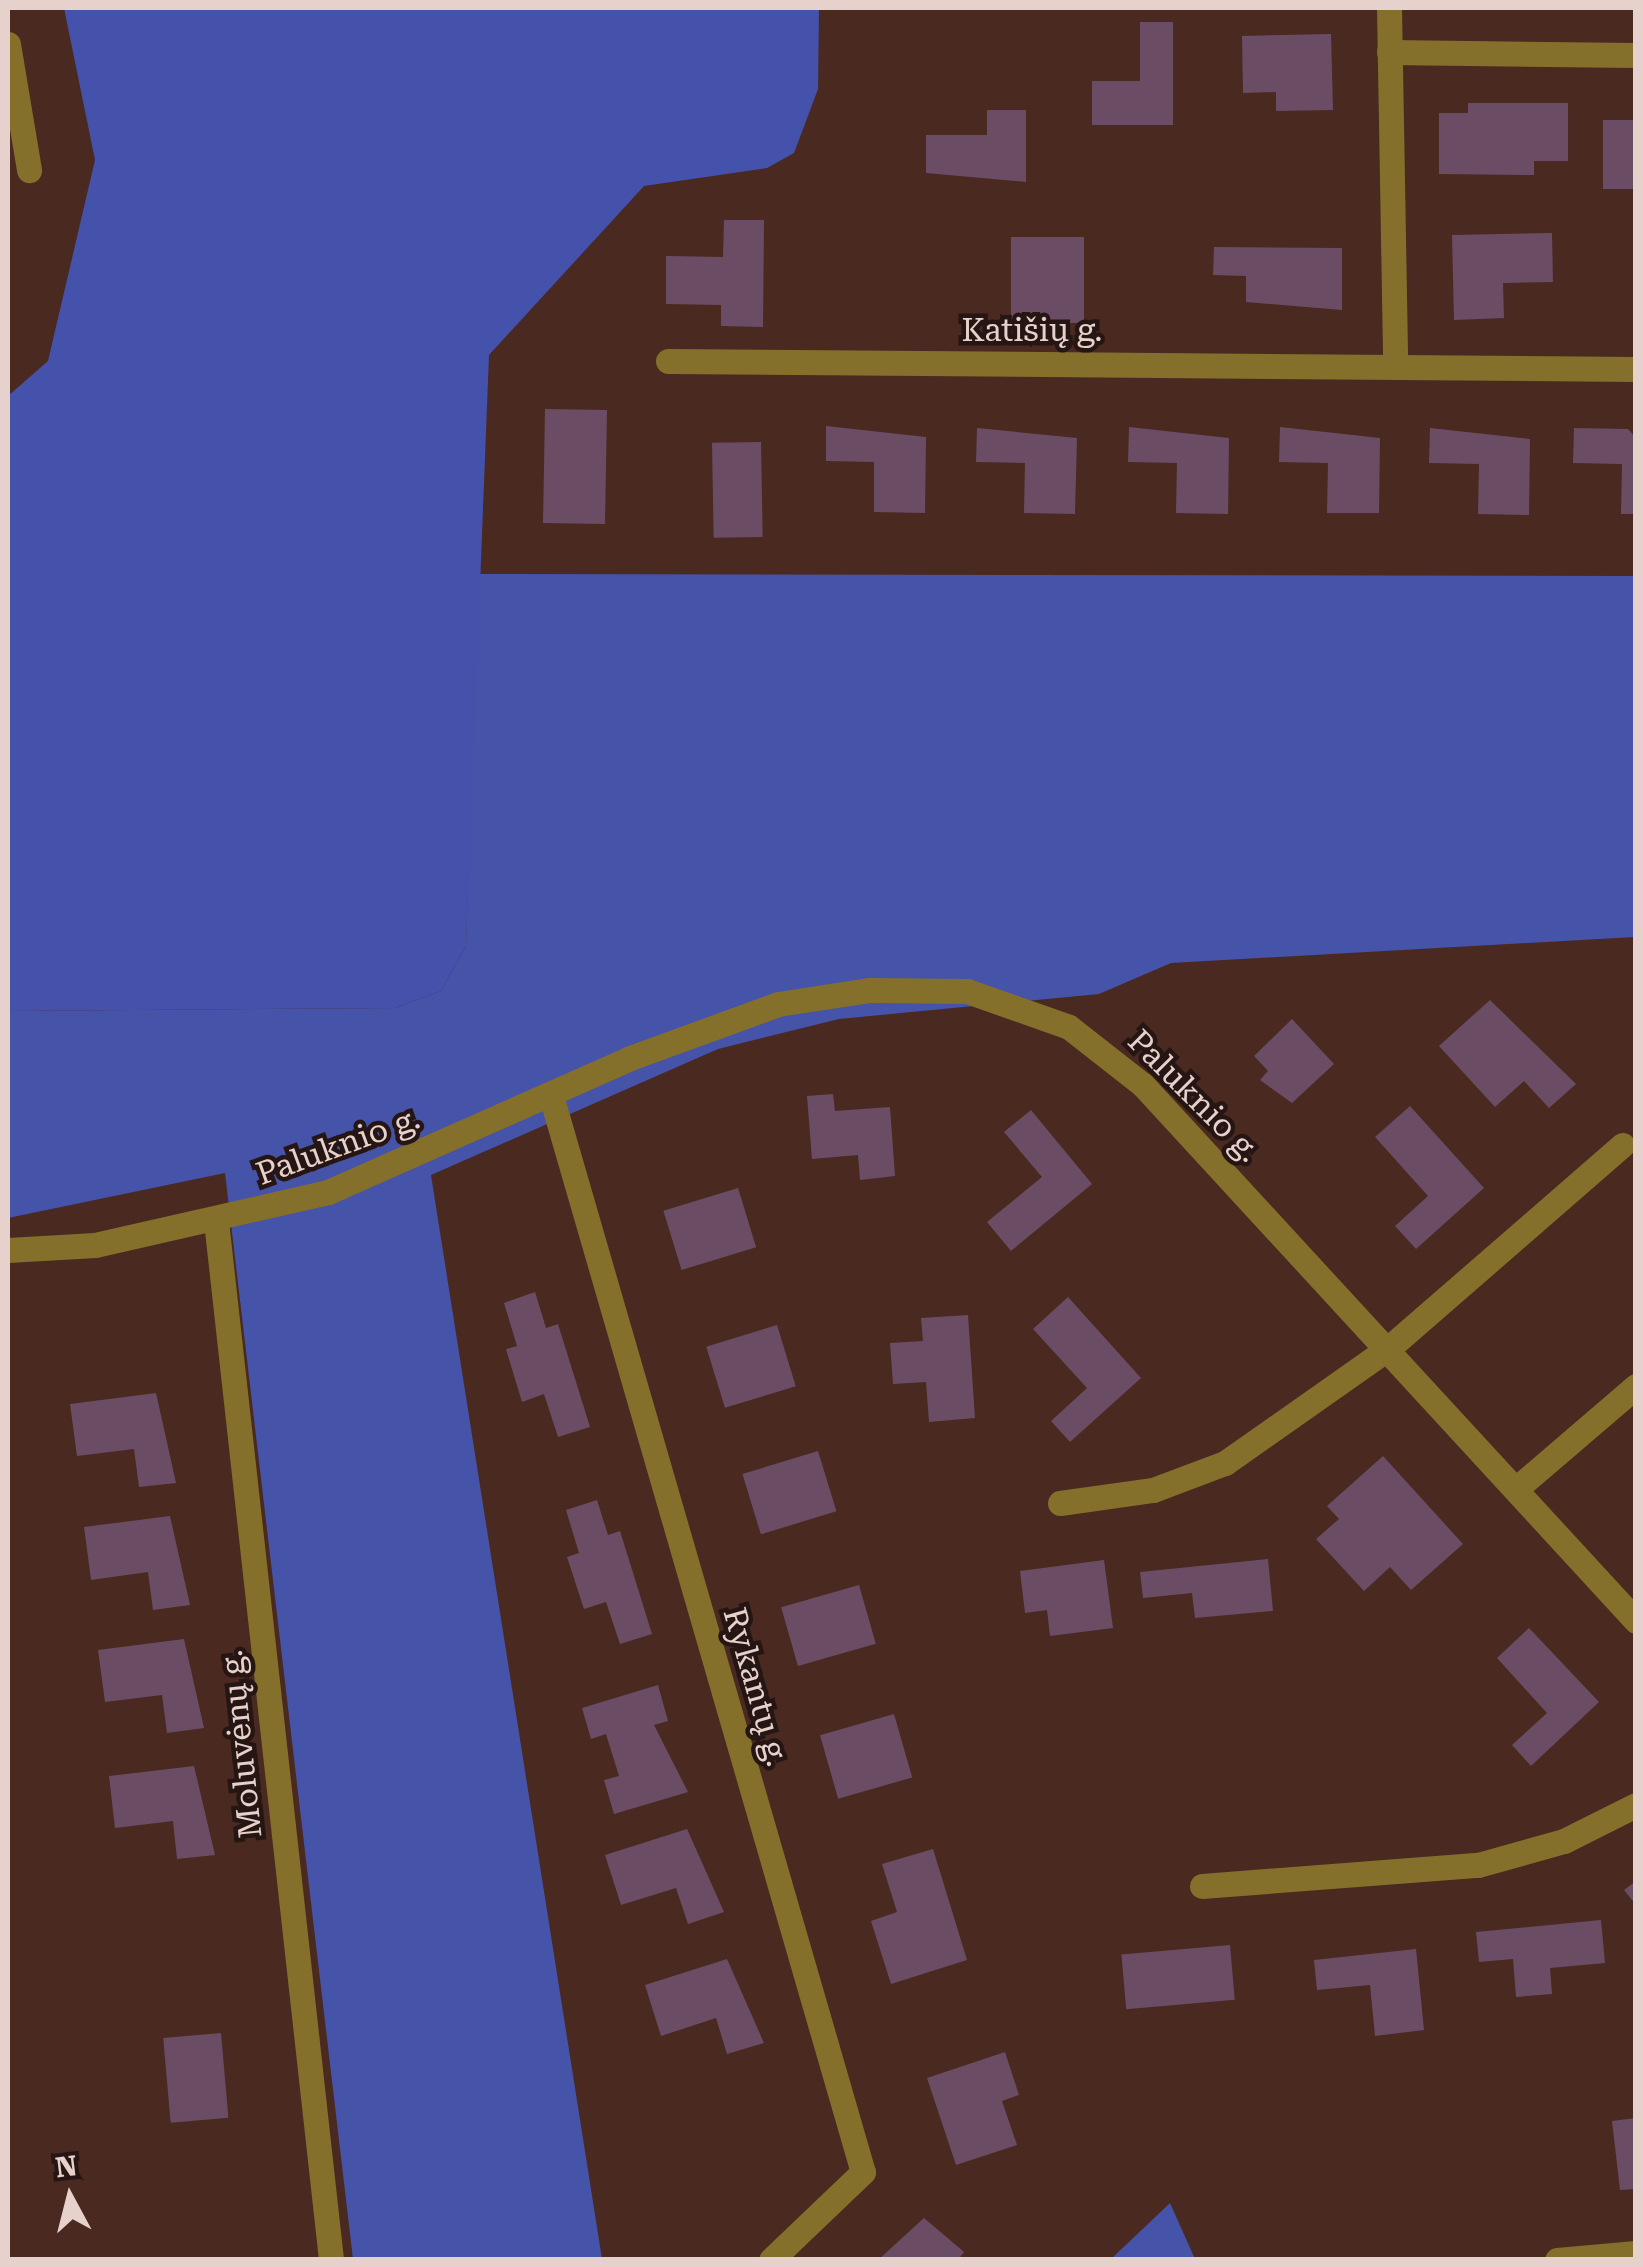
<!DOCTYPE html>
<html>
<head>
<meta charset="utf-8">
<style>
	body { margin:0 }
	#map { position:relative; width:1643px; height:2267px; overflow:hidden; background:#4a2921; font-family:"Roboto Serif",serif }
	div>[style] { position:absolute }
	.green>* { inset:0; background:#4553a8 }
	.forest>* { inset:0; background:#4552ac }
	.building>* { inset:0; background:#6a4d64; transform-origin:0 0 }
	.minor>* { height:25px; margin:-12.5px; padding:0 12.5px; transform-origin:12.5px; border-radius:12.5px; background:#84702b }
	span { translate:-50% -50%; white-space:nowrap; text-align:center; line-height:1.15; -webkit-text-stroke:9px #261613; paint-order:stroke }
	.street-label { font-size:32px; color:#e7d1cc }
	.frame { position:absolute; inset:0; border:10px solid #e7d1cc; pointer-events:none }
	.north { position:absolute; left:20px; top:2147px; width:100px; height:100px; -webkit-text-stroke:8px #261613; paint-order:stroke; rotate:353deg; font-size:28px; font-weight:700; line-height:40px; text-align:center; color:#e7d1cc }
	.north::after { content:''; display:block; margin:auto; width:35px; height:45px; background:#e7d1cc; clip-path:polygon(50% 0,100% 100%,50% 72%,0 100%) }
</style>
</head>
<body>
<div id="map">
	<div class="green">
		<i style="clip-path:polygon(477px 574px,1635px 576px,1635px 937px,1171px 963px,1099px 994px,839px 1019px,718px 1049px,431px 1175px,602px 2259px,353px 2259px,225px 1173px,8px 1218px,8px 1011px,395px 1008px,441px 991px,466px 946px)"></i>
		<i style="clip-path:polygon(1170px 2203px,1195px 2259px,1111px 2259px)"></i>
	</div>
	<div class="forest">
		<i style="clip-path:polygon(64px 8px,819px 8px,818px 89px,794px 153px,767px 168px,644px 186px,489px 355px,466px 946px,441px 991px,395px 1008px,8px 1011px,8px 396px,48px 361px,95px 160px)"></i>
	</div>
	<div class="building">
		<i style="clip-path:polygon(1140px 22px,1173px 22px,1173px 125px,1092px 125px,1092px 81px,1140px 81px)"></i>
		<i style="clip-path:polygon(1331px 34px,1333px 110px,1276px 111px,1276px 92px,1243px 93px,1242px 36px)"></i>
		<i style="clip-path:polygon(1468px 103px,1568px 103px,1568px 161px,1534px 161px,1534px 175px,1439px 174px,1439px 113px,1468px 113px)"></i>
		<i style="clip-path:polygon(987px 110px,1026px 110px,1026px 182px,926px 173px,926px 135px,987px 135px)"></i>
		<i style="left:1636px;top:120px;width:69px;height:33px;rotate:90deg"></i>
		<i style="clip-path:polygon(724px 220px,764px 220px,763px 327px,721px 326px,721px 305px,666px 304px,666px 256px,723px 257px)"></i>
		<i style="clip-path:polygon(1552px 233px,1553px 282px,1503px 283px,1504px 318px,1454px 320px,1452px 235px)"></i>
		<i style="left:1011px;top:237px;width:73px;height:86px"></i>
		<i style="clip-path:polygon(1214px 247px,1342px 248px,1342px 310px,1246px 302px,1246px 276px,1213px 275px)"></i>
		<i style="left:545px;top:409px;width:62px;height:114px;rotate:1deg"></i>
		<i style="clip-path:polygon(826px 426px,926px 437px,925px 513px,874px 512px,874px 462px,826px 461px)"></i>
		<i style="clip-path:polygon(1129px 427px,1229px 438px,1228px 514px,1176px 513px,1177px 463px,1128px 462px)"></i>
		<i style="clip-path:polygon(1280px 427px,1380px 438px,1379px 513px,1327px 513px,1328px 463px,1279px 462px)"></i>
		<i style="clip-path:polygon(977px 428px,1077px 438px,1075px 514px,1024px 513px,1025px 463px,976px 462px)"></i>
		<i style="clip-path:polygon(1430px 428px,1530px 439px,1529px 515px,1478px 514px,1479px 464px,1429px 463px)"></i>
		<i style="clip-path:polygon(1574px 428px,1628px 429px,1636px 438px,1636px 514px,1621px 514px,1622px 464px,1573px 463px)"></i>
		<i style="left:761px;top:442px;width:95px;height:49px;rotate:89deg"></i>
		<i style="clip-path:polygon(1490px 1000px,1576px 1084px,1549px 1108px,1524px 1081px,1495px 1107px,1439px 1046px)"></i>
		<i style="clip-path:polygon(1292px 1019px,1334px 1064px,1292px 1103px,1260px 1080px,1268px 1071px,1254px 1056px)"></i>
		<i style="clip-path:polygon(833px 1094px,835px 1111px,890px 1107px,895px 1176px,860px 1180px,858px 1155px,812px 1159px,807px 1096px)"></i>
		<i style="clip-path:polygon(1410px 1106px,1484px 1188px,1416px 1249px,1395px 1226px,1428px 1196px,1375px 1137px)"></i>
		<i style="clip-path:polygon(1031px 1110px,1092px 1184px,1011px 1251px,987px 1222px,1042px 1177px,1004px 1132px)"></i>
		<i style="left:738px;top:1188px;width:62px;height:78px;rotate:73deg"></i>
		<i style="clip-path:polygon(535px 1292px,546px 1328px,558px 1324px,590px 1427px,558px 1437px,544px 1394px,522px 1402px,506px 1349px,517px 1346px,504px 1303px)"></i>
		<i style="clip-path:polygon(1068px 1297px,1141px 1378px,1070px 1442px,1051px 1421px,1087px 1388px,1033px 1329px)"></i>
		<i style="clip-path:polygon(968px 1315px,975px 1418px,929px 1422px,926px 1382px,893px 1384px,890px 1343px,923px 1341px,921px 1318px)"></i>
		<i style="left:777px;top:1325px;width:64px;height:74px;rotate:73deg"></i>
		<i style="clip-path:polygon(156px 1393px,176px 1483px,139px 1487px,134px 1449px,77px 1456px,70px 1404px)"></i>
		<i style="left:818px;top:1451px;width:63px;height:79px;rotate:73deg"></i>
		<i style="clip-path:polygon(1383px 1456px,1463px 1544px,1411px 1590px,1390px 1567px,1364px 1591px,1316px 1539px,1339px 1519px,1327px 1506px)"></i>
		<i style="clip-path:polygon(597px 1500px,608px 1535px,620px 1531px,652px 1634px,620px 1644px,606px 1602px,584px 1609px,567px 1557px,579px 1553px,566px 1510px)"></i>
		<i style="clip-path:polygon(170px 1516px,190px 1605px,153px 1610px,148px 1572px,91px 1580px,84px 1527px)"></i>
		<i style="clip-path:polygon(1268px 1559px,1273px 1611px,1195px 1618px,1192px 1593px,1143px 1598px,1140px 1572px)"></i>
		<i style="clip-path:polygon(1104px 1560px,1113px 1628px,1050px 1636px,1047px 1610px,1025px 1613px,1020px 1571px)"></i>
		<i style="left:859px;top:1585px;width:61px;height:81px;rotate:74deg"></i>
		<i style="clip-path:polygon(1529px 1628px,1599px 1702px,1531px 1766px,1512px 1745px,1547px 1713px,1497px 1658px)"></i>
		<i style="clip-path:polygon(184px 1639px,204px 1728px,167px 1733px,162px 1695px,105px 1702px,98px 1650px)"></i>
		<i style="clip-path:polygon(658px 1685px,668px 1721px,654px 1725px,688px 1792px,614px 1814px,604px 1780px,619px 1776px,606px 1734px,591px 1739px,582px 1708px)"></i>
		<i style="left:894px;top:1714px;width:66px;height:77px;rotate:74deg"></i>
		<i style="clip-path:polygon(194px 1766px,215px 1855px,177px 1859px,173px 1821px,115px 1828px,109px 1776px)"></i>
		<i style="clip-path:polygon(687px 1829px,724px 1912px,688px 1924px,676px 1888px,621px 1905px,605px 1855px)"></i>
		<i style="clip-path:polygon(933px 1849px,967px 1960px,891px 1984px,871px 1921px,897px 1912px,882px 1864px)"></i>
		<i style="clip-path:polygon(1636px 1881px,1636px 1905px,1624px 1890px)"></i>
		<i style="clip-path:polygon(1601px 1920px,1605px 1963px,1550px 1968px,1552px 1994px,1516px 1997px,1513px 1959px,1479px 1962px,1476px 1932px)"></i>
		<i style="left:1230px;top:1945px;width:55px;height:109px;rotate:85deg"></i>
		<i style="clip-path:polygon(1416px 1949px,1424px 2030px,1375px 2036px,1370px 1985px,1317px 1990px,1314px 1960px)"></i>
		<i style="clip-path:polygon(727px 1959px,764px 2043px,727px 2054px,716px 2018px,661px 2036px,645px 1985px)"></i>
		<i style="left:221px;top:2033px;width:85px;height:58px;rotate:85deg"></i>
		<i style="clip-path:polygon(1005px 2052px,1019px 2095px,1002px 2101px,1017px 2145px,956px 2165px,927px 2078px)"></i>
		<i style="clip-path:polygon(1636px 2118px,1636px 2189px,1620px 2190px,1612px 2121px)"></i>
		<i style="clip-path:polygon(924px 2218px,964px 2252px,958px 2260px,878px 2260px)"></i>
	</div>
	<div class="minor">
		<i style="left:1389px;top:8px;width:356px;rotate:89deg"></i>
		<i style="left:8px;top:44px;width:128px;rotate:80.5deg"></i>
		<i style="left:1389px;top:52px;width:247px;rotate:0.7deg"></i>
		<i style="left:668px;top:361px;width:968px;rotate:0.47deg"></i>
		<i style="left:552px;top:1099px;width:1117px;rotate:73.84deg"></i>
		<i style="left:863px;top:2172px;width:127px;rotate:136.3deg"></i>
		<i style="left:216px;top:1221px;width:1045px;rotate:83.68deg"></i>
		<i style="left:8px;top:1250px;width:87px;rotate:-3.3deg"></i>
		<i style="left:95px;top:1245px;width:239px;rotate:-12.8deg"></i>
		<i style="left:328px;top:1192px;width:330px;rotate:-23.9deg"></i>
		<i style="left:630px;top:1058px;width:158px;rotate:-20deg"></i>
		<i style="left:778px;top:1004px;width:93px;rotate:-8.7deg"></i>
		<i style="left:870px;top:990px;width:97px;rotate:0.6deg"></i>
		<i style="left:967px;top:991px;width:108px;rotate:19.4deg"></i>
		<i style="left:1069px;top:1027px;width:94px;rotate:38.1deg"></i>
		<i style="left:1143px;top:1085px;width:728px;rotate:47.39deg"></i>
		<i style="left:1517px;top:1488px;width:157px;rotate:-40.6deg"></i>
		<i style="left:1060px;top:1503px;width:94px;rotate:-8deg"></i>
		<i style="left:1153px;top:1490px;width:77px;rotate:-20.6deg"></i>
		<i style="left:1225px;top:1463px;width:202px;rotate:-35.1deg"></i>
		<i style="left:1390px;top:1347px;width:308px;rotate:-41deg"></i>
		<i style="left:1202px;top:1886px;width:277px;rotate:-4.4deg"></i>
		<i style="left:1478px;top:1865px;width:89px;rotate:-15.6deg"></i>
		<i style="left:1564px;top:1841px;width:80px;rotate:-26.6deg"></i>
		<i style="left:1557px;top:2260px;width:79px;rotate:-5.1deg"></i>
	</div>
	<div class="street-label">
		<span style="left:1032px;top:330px">Katišių g.</span>
		<span style="left:1194px;top:1096px;rotate:45deg">Paluknio g.</span>
		<span style="left:338px;top:1146px;rotate:-20deg">Paluknio g.</span>
		<span style="left:756px;top:1687px;rotate:74deg">Rykantų g.</span>
		<span style="left:241px;top:1744px;rotate:-96deg">Moluvėnų g.</span>
	</div>
	<div class="frame"></div>
	<div class="north">N</div>
</div>
</body>
</html>
